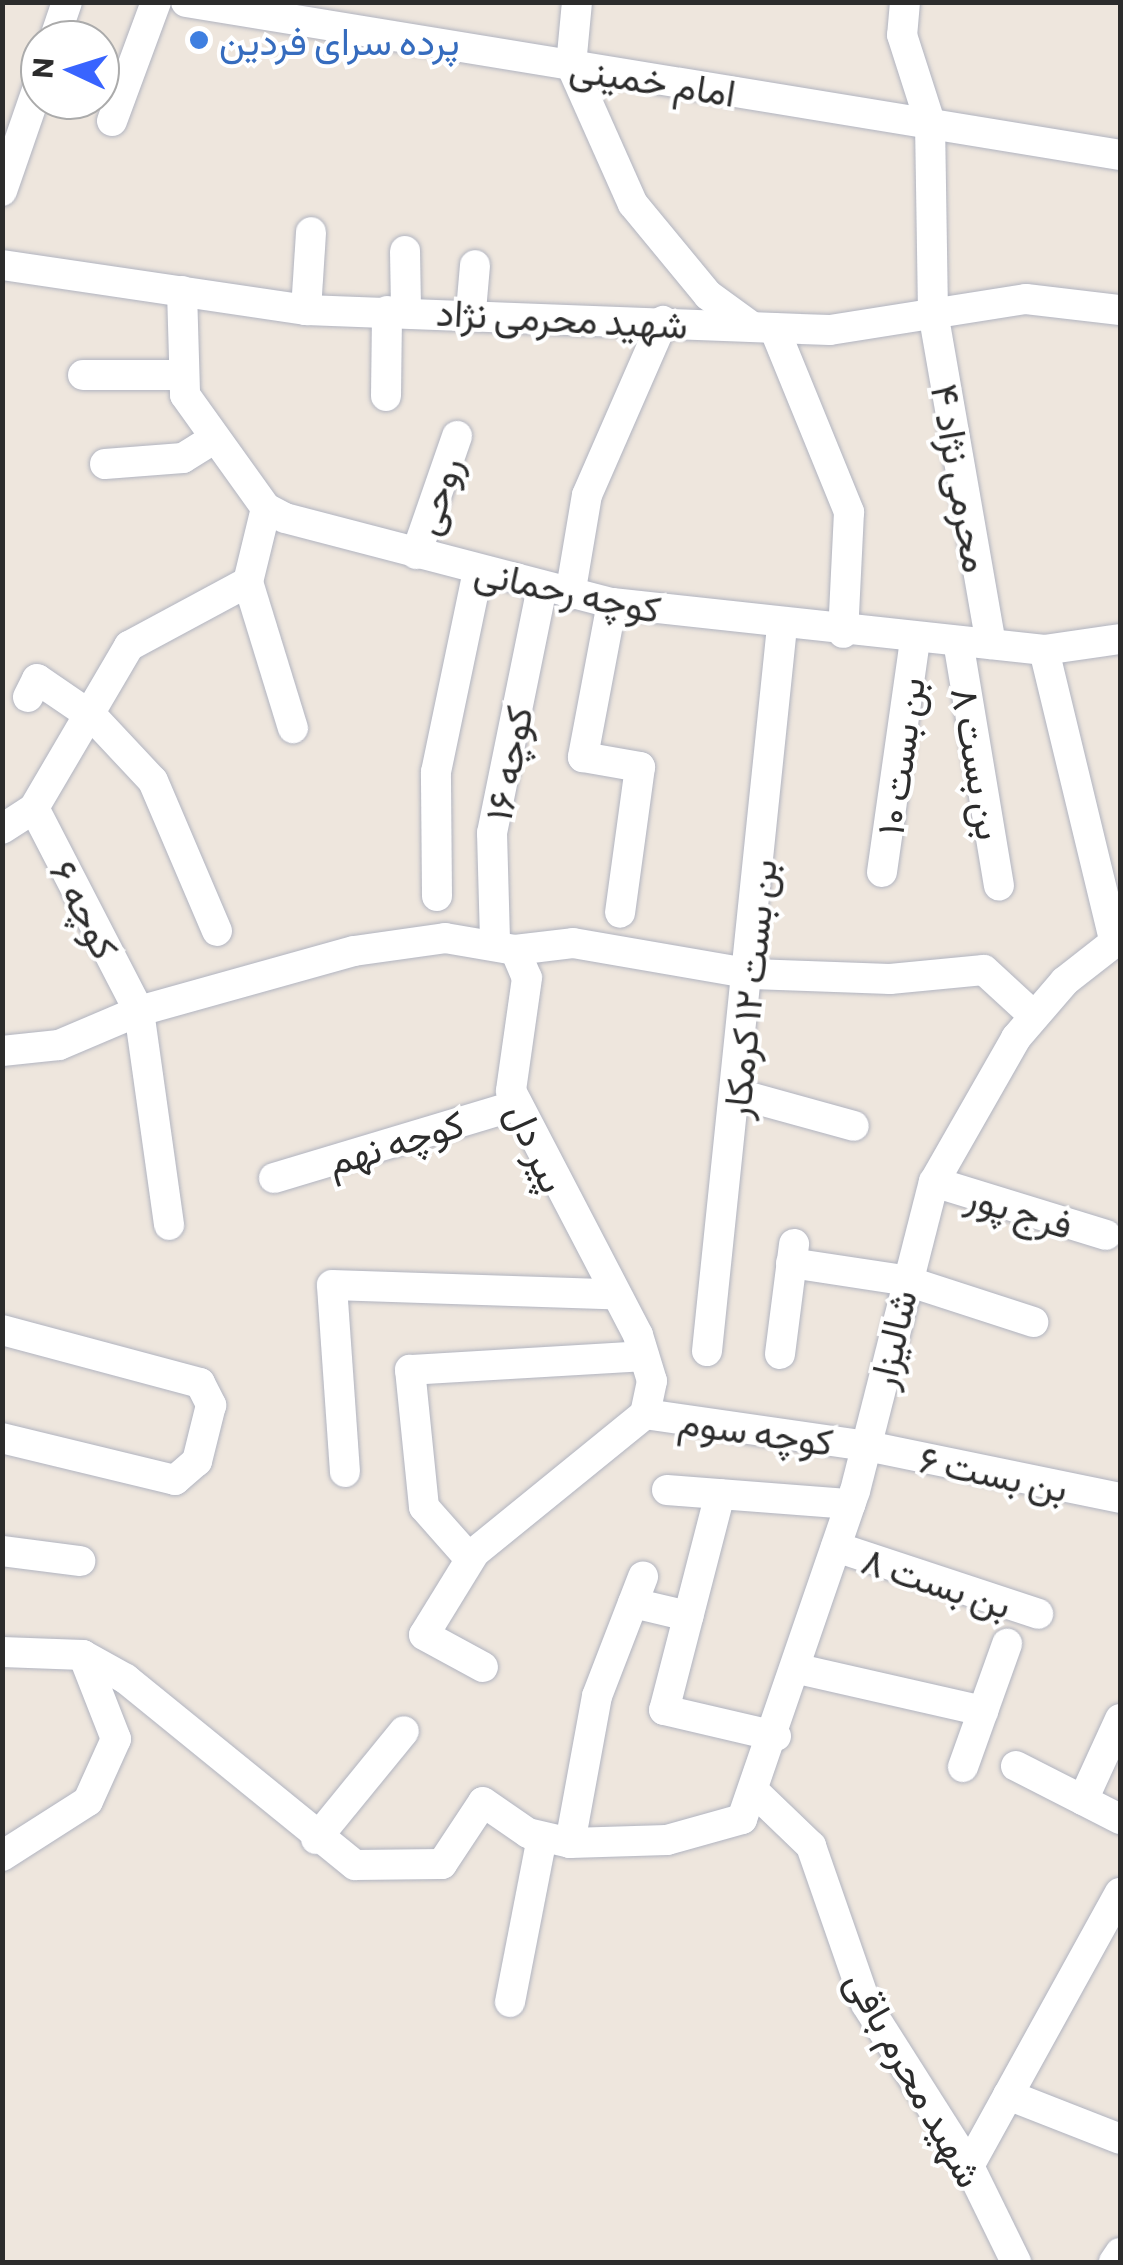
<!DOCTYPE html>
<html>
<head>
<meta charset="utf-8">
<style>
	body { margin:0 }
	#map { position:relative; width:1123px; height:2265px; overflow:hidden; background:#eee6dd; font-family:Commissioner,Vazirmatn,sans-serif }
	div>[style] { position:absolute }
	.roads { filter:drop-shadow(0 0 2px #b1b4c0) drop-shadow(0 0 2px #b1b4c0) }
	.minor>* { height:30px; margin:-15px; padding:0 15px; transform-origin:15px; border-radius:15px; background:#fff }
	.dots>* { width:28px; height:28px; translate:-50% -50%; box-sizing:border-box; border:5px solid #fff; border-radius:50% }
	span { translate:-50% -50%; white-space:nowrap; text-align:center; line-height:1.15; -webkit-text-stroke:8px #fff; paint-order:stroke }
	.shop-label { font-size:38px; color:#366cbe }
	.left { translate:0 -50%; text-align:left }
	.street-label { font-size:38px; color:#2c2c2c }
	.frame { position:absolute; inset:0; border:5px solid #2c2c2c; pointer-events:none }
	.north { position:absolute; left:20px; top:20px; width:100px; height:100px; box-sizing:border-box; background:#fff; border:2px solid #ababab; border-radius:50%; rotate:274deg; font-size:28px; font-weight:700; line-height:40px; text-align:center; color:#2c2c2c }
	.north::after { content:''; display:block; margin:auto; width:35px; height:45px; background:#3964ff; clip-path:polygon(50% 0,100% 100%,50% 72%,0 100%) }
</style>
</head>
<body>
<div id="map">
	<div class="roads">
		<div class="minor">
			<i style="left:186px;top:2px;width:946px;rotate:9.3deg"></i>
			<i style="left:577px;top:2px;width:63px;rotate:95.4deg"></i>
			<i style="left:571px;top:65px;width:152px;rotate:66deg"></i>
			<i style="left:633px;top:204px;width:118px;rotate:50.5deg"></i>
			<i style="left:708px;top:295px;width:54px;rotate:36deg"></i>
			<i style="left:905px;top:2px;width:33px;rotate:95deg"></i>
			<i style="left:902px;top:35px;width:91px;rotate:72.2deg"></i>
			<i style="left:930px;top:122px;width:190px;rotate:89.1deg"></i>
			<i style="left:933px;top:312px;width:337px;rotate:80.1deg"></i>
			<i style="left:54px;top:40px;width:40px;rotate:-71.1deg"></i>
			<i style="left:112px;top:121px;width:127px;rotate:-69.7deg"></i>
			<i style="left:2px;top:191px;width:116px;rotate:-70.9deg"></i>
			<i style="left:405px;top:251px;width:59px;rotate:89deg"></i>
			<i style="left:2px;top:265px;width:307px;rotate:8.4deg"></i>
			<i style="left:306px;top:310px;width:524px;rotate:2.19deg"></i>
			<i style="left:830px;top:330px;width:198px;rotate:-9deg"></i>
			<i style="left:1026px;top:299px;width:95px;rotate:6.7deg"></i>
			<i style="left:182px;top:291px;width:104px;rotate:88.3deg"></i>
			<i style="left:185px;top:395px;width:139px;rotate:54.4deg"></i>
			<i style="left:266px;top:508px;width:21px;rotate:28deg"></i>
			<i style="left:285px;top:518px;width:338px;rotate:14.6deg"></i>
			<i style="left:612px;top:603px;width:435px;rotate:6.2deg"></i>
			<i style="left:1044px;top:650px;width:77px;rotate:-8.2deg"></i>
			<i style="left:306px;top:310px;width:78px;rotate:-86.3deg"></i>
			<i style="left:471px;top:311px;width:46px;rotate:-85deg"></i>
			<i style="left:774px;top:328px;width:199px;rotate:67.8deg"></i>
			<i style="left:849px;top:512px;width:121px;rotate:92.8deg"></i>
			<i style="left:83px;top:375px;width:98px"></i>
			<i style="left:386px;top:396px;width:85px;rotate:-89.3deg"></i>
			<i style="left:105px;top:464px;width:78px;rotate:-4.4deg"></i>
			<i style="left:183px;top:458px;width:34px;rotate:-32deg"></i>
			<i style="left:416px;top:554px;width:125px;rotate:-70.8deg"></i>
			<i style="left:248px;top:582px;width:153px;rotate:72.9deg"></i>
			<i style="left:570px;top:595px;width:101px;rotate:-80.4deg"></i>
			<i style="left:587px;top:495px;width:190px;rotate:-66.4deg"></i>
			<i style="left:612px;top:603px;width:157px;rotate:100.7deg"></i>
			<i style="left:583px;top:757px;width:58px;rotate:10deg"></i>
			<i style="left:640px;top:767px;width:147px;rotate:97.8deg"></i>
			<i style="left:958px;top:641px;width:248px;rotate:80.5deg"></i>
			<i style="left:1044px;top:650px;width:298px;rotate:76.4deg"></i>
			<i style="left:28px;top:697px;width:20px;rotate:-63deg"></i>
			<i style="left:37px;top:679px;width:69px;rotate:34.4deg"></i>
			<i style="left:94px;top:718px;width:86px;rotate:46.9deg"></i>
			<i style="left:153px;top:781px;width:163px;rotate:66.9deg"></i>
			<i style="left:34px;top:808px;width:229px;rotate:62.7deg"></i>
			<i style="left:139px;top:1011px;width:216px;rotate:82deg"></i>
			<i style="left:2px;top:829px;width:38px;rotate:-33deg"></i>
			<i style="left:34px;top:808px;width:188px;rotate:-59.6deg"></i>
			<i style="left:129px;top:646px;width:135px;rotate:-28.3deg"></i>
			<i style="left:248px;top:582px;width:76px;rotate:-76.3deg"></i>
			<i style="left:882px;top:872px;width:235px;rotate:-81.9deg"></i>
			<i style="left:437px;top:896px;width:124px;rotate:-90.5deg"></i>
			<i style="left:436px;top:772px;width:205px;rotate:-78.2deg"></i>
			<i style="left:495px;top:940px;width:107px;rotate:-91.6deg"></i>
			<i style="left:492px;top:833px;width:250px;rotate:-78.5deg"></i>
			<i style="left:515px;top:950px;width:58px;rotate:-6.9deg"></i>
			<i style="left:573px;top:943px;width:182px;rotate:9.8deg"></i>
			<i style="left:752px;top:974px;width:138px;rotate:2.1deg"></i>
			<i style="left:890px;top:979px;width:94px;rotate:-5.5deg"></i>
			<i style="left:984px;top:970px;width:68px;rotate:42.6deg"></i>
			<i style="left:2px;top:1051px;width:57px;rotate:-6deg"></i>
			<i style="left:59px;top:1045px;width:87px;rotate:-23deg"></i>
			<i style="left:139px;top:1011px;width:223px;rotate:-15.6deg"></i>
			<i style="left:354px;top:951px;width:92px;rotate:-8.1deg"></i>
			<i style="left:445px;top:938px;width:71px;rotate:9.7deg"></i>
			<i style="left:515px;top:950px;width:30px;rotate:67deg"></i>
			<i style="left:527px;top:978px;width:114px;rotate:98.1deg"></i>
			<i style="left:511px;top:1091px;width:275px;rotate:62.5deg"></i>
			<i style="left:638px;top:1335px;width:48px;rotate:73.1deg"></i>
			<i style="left:652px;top:1381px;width:34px;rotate:102deg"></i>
			<i style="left:645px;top:1414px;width:219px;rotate:140.9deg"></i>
			<i style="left:475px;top:1552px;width:97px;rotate:121.6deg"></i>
			<i style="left:424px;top:1635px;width:67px;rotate:28.5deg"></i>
			<i style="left:738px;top:1094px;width:120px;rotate:15.4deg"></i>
			<i style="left:274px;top:1178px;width:254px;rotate:-16.7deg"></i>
			<i style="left:934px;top:1182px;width:180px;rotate:17.1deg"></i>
			<i style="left:791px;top:1263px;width:114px;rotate:8.6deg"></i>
			<i style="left:904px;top:1280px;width:136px;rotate:18deg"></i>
			<i style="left:2px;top:1330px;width:205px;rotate:15deg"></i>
			<i style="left:200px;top:1383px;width:25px;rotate:63deg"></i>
			<i style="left:211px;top:1405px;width:58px;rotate:104deg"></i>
			<i style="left:197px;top:1461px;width:29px;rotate:139deg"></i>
			<i style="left:175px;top:1480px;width:178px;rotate:-166.4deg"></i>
			<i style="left:707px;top:1351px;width:728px;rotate:-84.09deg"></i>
			<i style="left:780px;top:1354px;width:111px;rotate:-82.7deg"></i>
			<i style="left:645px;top:1414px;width:224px;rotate:8.2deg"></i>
			<i style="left:867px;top:1446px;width:258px;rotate:11.6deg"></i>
			<i style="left:345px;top:1472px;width:187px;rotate:-94deg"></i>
			<i style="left:332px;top:1285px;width:278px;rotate:1.9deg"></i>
			<i style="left:667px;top:1490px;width:184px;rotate:4.4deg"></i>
			<i style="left:720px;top:1494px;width:223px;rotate:104.5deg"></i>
			<i style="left:664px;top:1710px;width:115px;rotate:13.1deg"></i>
			<i style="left:836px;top:1547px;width:213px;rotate:18.3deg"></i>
			<i style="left:2px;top:1551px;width:79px;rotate:7.3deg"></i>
			<i style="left:470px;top:1559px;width:69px;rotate:-131.5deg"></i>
			<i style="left:424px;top:1507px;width:138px;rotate:-95.8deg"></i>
			<i style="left:410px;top:1370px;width:234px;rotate:-3.4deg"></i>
			<i style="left:633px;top:1603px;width:57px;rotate:13.3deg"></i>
			<i style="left:2px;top:1652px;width:81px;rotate:2.1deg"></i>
			<i style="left:83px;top:1655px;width:49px;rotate:29.2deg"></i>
			<i style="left:126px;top:1679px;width:295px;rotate:39.1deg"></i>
			<i style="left:355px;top:1865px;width:87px;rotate:-0.7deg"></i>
			<i style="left:442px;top:1864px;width:74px;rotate:-56.5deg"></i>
			<i style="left:483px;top:1802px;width:55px;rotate:34.6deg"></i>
			<i style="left:528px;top:1833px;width:43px;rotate:13.4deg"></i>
			<i style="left:570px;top:1843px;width:97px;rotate:-1.8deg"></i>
			<i style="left:667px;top:1840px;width:78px;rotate:-15.6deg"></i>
			<i style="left:742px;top:1819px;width:347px;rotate:-71deg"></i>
			<i style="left:855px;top:1491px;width:319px;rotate:-75.7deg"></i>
			<i style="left:934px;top:1182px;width:166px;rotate:-60.3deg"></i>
			<i style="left:1016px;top:1038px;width:75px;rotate:-49.3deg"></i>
			<i style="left:1065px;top:981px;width:70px;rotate:-38deg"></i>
			<i style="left:798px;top:1669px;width:190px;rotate:12.8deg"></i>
			<i style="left:1016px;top:1766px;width:117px;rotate:27deg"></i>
			<i style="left:963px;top:1767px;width:131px;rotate:-70.3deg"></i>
			<i style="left:758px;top:1795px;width:74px;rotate:43.9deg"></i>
			<i style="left:811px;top:1846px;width:167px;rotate:70.8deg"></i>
			<i style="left:866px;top:2004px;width:192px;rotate:57.6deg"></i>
			<i style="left:969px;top:2166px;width:107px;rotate:63.9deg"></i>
			<i style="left:1083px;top:1800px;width:89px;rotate:-65.4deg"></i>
			<i style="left:316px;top:1839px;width:139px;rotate:-50.8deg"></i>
			<i style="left:570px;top:1843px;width:149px;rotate:-79.6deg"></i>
			<i style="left:597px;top:1696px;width:128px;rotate:-68.9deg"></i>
			<i style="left:2px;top:1856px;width:102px;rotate:-32.6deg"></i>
			<i style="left:88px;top:1801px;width:68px;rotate:-65.7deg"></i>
			<i style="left:116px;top:1739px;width:90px;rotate:-111.4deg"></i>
			<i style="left:510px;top:2002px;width:167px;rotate:-79deg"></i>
			<i style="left:1008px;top:2095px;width:120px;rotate:21.4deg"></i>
			<i style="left:969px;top:2166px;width:312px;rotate:-61.1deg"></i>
			<i style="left:1114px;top:2262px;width:11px;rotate:-56deg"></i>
		</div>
	</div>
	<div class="dots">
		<i style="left:199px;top:40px;background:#3f7fe0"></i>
	</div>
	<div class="shop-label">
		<span class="left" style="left:219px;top:40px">پرده سرای فردین</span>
	</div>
	<div class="street-label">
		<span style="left:653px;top:79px;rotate:9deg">امام خمینی</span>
		<span style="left:562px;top:317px;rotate:3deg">شهید محرمی نژاد</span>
		<span style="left:962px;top:478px;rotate:80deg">محرمی نژاد ۴</span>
		<span style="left:436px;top:495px;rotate:-71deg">روحی</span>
		<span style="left:568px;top:589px;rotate:12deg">کوچه رحمانی</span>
		<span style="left:899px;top:756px;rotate:-82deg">بن بست ۱۰</span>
		<span style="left:507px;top:763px;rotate:-79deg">کوچه ۱۶</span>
		<span style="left:979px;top:763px;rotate:80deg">بن بست ۸</span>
		<span style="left:86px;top:909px;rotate:63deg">کوچه ۶</span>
		<span style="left:748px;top:989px;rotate:-84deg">بن بست ۱۲ کرمکار</span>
		<span style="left:395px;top:1141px;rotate:-17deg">کوچه نهم</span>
		<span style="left:538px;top:1147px;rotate:66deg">پیر دل</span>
		<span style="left:1020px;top:1209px;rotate:17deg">فرج پور</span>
		<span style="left:891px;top:1339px;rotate:-77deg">شالیزار</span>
		<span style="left:756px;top:1430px;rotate:8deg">کوچه سوم</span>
		<span style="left:994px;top:1472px;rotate:12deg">بن بست ۶</span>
		<span style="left:937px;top:1581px;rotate:18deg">بن بست ۸</span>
		<span style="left:916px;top:2078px;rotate:61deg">شهید محرم باقی</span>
	</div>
	<div class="frame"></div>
	<div class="north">N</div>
</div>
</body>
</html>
